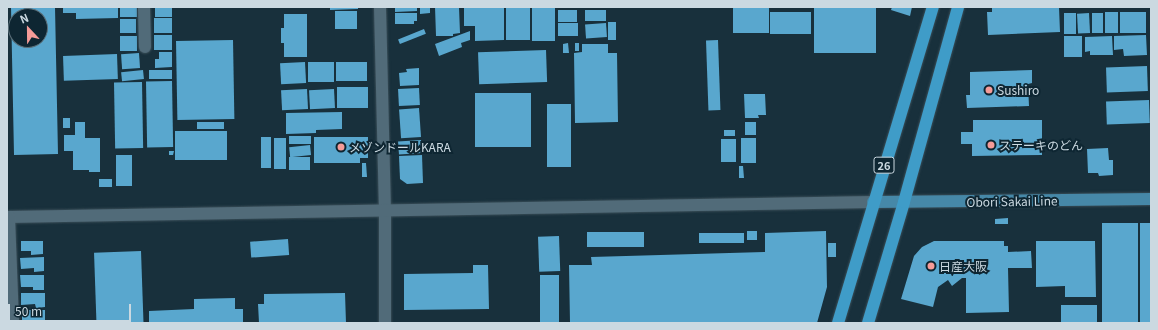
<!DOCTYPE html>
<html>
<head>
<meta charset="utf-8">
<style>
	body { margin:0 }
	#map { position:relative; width:1158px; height:330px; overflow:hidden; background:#18303c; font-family:Georgia,"Noto Sans JP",serif }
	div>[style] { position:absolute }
	.building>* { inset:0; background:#59a7ce; transform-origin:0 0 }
	.roads { filter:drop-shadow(0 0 1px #3a4e58) drop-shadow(0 0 1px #3a4e58) }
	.minor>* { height:12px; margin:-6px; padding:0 6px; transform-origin:6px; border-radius:6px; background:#516b79 }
	.major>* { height:12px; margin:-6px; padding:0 6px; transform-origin:6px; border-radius:6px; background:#4688a8 }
	.highway>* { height:12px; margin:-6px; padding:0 6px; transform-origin:6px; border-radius:6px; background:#3f9cc8 }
	.dots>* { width:11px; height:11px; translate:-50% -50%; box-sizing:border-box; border:2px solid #0e2632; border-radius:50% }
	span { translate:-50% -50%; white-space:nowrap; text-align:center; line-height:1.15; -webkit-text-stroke:4px #0e2632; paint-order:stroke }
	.shield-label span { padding:1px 3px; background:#0e2632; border:1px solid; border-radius:3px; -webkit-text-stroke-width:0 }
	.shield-label { font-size:11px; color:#cbd9e1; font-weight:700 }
	.poi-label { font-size:12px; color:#cbd9e1 }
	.left { translate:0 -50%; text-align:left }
	.street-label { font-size:12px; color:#cbd9e1 }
	.frame { position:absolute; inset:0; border:8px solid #cbd9e1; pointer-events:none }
	.north { position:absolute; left:8px; top:8px; width:40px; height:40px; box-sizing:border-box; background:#0e2632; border:1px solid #5a6e78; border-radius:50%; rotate:338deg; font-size:11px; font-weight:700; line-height:16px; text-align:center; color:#cbd9e1 }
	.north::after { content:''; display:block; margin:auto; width:14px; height:18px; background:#f59b98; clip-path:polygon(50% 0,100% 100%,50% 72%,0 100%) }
	.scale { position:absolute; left:8px; top:304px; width:123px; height:18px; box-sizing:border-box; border:2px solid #cbd9e1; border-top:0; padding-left:5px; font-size:12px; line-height:14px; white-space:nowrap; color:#cbd9e1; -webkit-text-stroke:3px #0e2632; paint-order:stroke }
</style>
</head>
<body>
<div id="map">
	<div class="building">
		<i style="clip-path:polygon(evenodd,11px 7px,55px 7px,58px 154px,14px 155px,11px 7px,16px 16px,40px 16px,40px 40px,16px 40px,16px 16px)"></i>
		<i style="clip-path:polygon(63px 7px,118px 7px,118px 18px,76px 19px,76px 13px,63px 13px)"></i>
		<i style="left:120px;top:7px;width:17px;height:10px"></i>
		<i style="left:155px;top:7px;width:17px;height:10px"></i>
		<i style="clip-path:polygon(330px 7px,358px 7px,358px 9px,330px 10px)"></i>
		<i style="clip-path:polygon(395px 7px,417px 7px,417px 11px,395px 12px)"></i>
		<i style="clip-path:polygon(420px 7px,430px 7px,430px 13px,420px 14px)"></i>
		<i style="clip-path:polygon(435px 7px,459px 7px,460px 33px,453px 34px,453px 36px,436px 36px)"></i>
		<i style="clip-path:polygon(464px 7px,504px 7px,504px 40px,475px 41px,475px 26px,464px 26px)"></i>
		<i style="left:506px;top:7px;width:24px;height:33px"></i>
		<i style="left:532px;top:7px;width:23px;height:34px"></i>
		<i style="left:733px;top:7px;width:36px;height:26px"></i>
		<i style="left:814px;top:7px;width:62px;height:46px"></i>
		<i style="clip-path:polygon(892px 7px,912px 7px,910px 16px,891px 10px)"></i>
		<i style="clip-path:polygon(992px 7px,1059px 7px,1060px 32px,988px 35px,987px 12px,992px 12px)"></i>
		<i style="left:558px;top:10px;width:19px;height:12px"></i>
		<i style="left:606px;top:10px;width:11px;height:21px;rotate:90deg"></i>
		<i style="left:357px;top:11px;width:18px;height:22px;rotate:90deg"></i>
		<i style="left:811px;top:12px;width:22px;height:41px;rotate:90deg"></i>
		<i style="left:1118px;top:12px;width:21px;height:13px;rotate:90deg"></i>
		<i style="left:1120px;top:12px;width:26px;height:21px"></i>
		<i style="clip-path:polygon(395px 13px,417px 13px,417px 21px,414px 21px,414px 24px,395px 24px)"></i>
		<i style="left:1076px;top:13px;width:21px;height:12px;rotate:90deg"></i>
		<i style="left:1089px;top:13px;width:20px;height:12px;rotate:87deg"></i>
		<i style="left:1092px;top:13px;width:11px;height:20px"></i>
		<i style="clip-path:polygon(284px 14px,307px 14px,307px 57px,284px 57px,284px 43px,281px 43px,281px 28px,284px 28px)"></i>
		<i style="left:154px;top:18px;width:18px;height:15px"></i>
		<i style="left:120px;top:19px;width:16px;height:14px"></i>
		<i style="left:608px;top:22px;width:8px;height:18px"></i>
		<i style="left:578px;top:23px;width:13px;height:20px;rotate:90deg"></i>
		<i style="left:606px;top:23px;width:14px;height:21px;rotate:86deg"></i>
		<i style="left:424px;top:29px;width:5px;height:28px;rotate:68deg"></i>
		<i style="clip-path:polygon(470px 31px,470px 40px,461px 43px,462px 47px,439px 56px,435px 44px)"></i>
		<i style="left:172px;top:35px;width:15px;height:18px;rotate:90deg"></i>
		<i style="clip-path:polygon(1146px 35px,1147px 55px,1124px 56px,1123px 49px,1114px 50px,1114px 36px)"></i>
		<i style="left:120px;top:36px;width:17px;height:15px"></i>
		<i style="left:1064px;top:36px;width:18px;height:21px"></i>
		<i style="clip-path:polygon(1112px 36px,1113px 55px,1090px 55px,1090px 51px,1085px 52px,1085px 37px)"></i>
		<i style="left:233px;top:40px;width:79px;height:57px;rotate:89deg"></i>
		<i style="left:718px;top:40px;width:70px;height:12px;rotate:88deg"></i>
		<i style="clip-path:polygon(568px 43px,569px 53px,563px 53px,563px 44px)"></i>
		<i style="left:575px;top:43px;width:4px;height:8px"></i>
		<i style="clip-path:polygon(582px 44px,608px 44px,608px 53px,617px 53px,618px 122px,575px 123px,574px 53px,582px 52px)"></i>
		<i style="left:546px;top:50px;width:32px;height:68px;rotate:88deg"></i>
		<i style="clip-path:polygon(159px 52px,172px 52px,172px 67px,155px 68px,155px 59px,159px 59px)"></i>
		<i style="left:139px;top:53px;width:15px;height:18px;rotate:86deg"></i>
		<i style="left:117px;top:54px;width:25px;height:54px;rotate:88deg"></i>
		<i style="left:305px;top:62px;width:21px;height:25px;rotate:87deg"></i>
		<i style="left:334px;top:62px;width:20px;height:26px;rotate:90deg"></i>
		<i style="left:367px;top:62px;width:19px;height:31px;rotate:90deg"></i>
		<i style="left:1147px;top:66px;width:25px;height:41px;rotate:88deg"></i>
		<i style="clip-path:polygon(419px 68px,419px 85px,400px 86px,399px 73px,407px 72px,406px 69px)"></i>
		<i style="left:143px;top:70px;width:9px;height:22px;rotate:84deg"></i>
		<i style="left:149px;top:70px;width:23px;height:9px"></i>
		<i style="clip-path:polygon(1032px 70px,1032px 83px,1028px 84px,1029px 106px,967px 108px,966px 95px,970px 95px,970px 72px)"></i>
		<i style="left:172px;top:81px;width:66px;height:26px;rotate:89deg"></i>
		<i style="left:142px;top:82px;width:66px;height:28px;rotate:89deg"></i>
		<i style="left:368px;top:87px;width:21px;height:31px;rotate:90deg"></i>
		<i style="left:419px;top:88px;width:17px;height:21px;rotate:87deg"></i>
		<i style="left:307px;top:89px;width:20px;height:26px;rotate:87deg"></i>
		<i style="left:334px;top:89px;width:19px;height:25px;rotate:87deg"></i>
		<i style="left:531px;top:93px;width:54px;height:56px;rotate:90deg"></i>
		<i style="clip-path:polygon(744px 94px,765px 94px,766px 115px,758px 115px,759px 118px,745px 118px)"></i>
		<i style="left:1149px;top:100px;width:23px;height:43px;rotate:88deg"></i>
		<i style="left:547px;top:104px;width:24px;height:63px"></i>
		<i style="left:419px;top:108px;width:29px;height:20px;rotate:86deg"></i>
		<i style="clip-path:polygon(342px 112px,342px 129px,316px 130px,316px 133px,286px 134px,286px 113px)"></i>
		<i style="left:63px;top:118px;width:7px;height:10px"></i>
		<i style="clip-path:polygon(973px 120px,1042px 120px,1042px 155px,972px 156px,972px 144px,961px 144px,961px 132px,973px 132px)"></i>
		<i style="clip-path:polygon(75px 122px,85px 122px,85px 138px,100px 138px,100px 172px,89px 172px,89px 170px,73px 170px,73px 151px,64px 151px,64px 135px,75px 135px)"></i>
		<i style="left:197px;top:122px;width:27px;height:7px"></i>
		<i style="left:745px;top:122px;width:11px;height:13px"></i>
		<i style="left:735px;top:130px;width:6px;height:11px;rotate:90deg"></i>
		<i style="left:227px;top:131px;width:29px;height:52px;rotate:90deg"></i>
		<i style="left:311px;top:136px;width:8px;height:22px;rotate:90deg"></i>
		<i style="left:261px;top:137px;width:10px;height:31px"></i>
		<i style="clip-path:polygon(314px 137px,368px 137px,368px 158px,360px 158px,360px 163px,314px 163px)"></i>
		<i style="left:274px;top:138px;width:12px;height:31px"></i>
		<i style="left:756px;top:138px;width:25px;height:15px;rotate:90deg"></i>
		<i style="left:721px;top:139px;width:15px;height:23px"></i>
		<i style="left:421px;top:140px;width:13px;height:23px;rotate:86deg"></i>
		<i style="left:310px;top:145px;width:10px;height:21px;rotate:84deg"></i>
		<i style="clip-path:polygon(1108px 148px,1109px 160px,1113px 160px,1113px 175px,1099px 176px,1098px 173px,1088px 173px,1087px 149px)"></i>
		<i style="clip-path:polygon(169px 151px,174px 151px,173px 155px,169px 155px)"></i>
		<i style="left:116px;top:155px;width:16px;height:31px"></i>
		<i style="clip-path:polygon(422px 155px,423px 183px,407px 184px,400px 179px,399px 156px)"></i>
		<i style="left:289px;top:157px;width:21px;height:13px"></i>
		<i style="clip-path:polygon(362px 163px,366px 163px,367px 177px,362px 177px)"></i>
		<i style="clip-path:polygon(739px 166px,743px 166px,744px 178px,739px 178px)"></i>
		<i style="left:99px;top:179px;width:13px;height:8px"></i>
		<i style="clip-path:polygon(1008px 218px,1008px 224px,995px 224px,995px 219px)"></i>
		<i style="left:1102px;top:223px;width:36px;height:100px"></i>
		<i style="left:1140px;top:223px;width:11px;height:100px"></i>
		<i style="left:747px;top:231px;width:10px;height:9px"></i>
		<i style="clip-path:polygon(826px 231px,827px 287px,817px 323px,570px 323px,569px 265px,592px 265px,591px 257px,765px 252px,765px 233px)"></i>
		<i style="left:644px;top:232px;width:15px;height:57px;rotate:90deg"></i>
		<i style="left:699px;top:233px;width:45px;height:10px"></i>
		<i style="left:559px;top:236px;width:35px;height:21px;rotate:88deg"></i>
		<i style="left:288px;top:239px;width:16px;height:38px;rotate:86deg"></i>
		<i style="clip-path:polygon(21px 241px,43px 241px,43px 254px,31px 255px,31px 251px,21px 251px)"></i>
		<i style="clip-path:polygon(934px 241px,1004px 241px,1004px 246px,1008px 246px,1008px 252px,1031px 251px,1032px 268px,1008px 268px,1009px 312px,966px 313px,966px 278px,962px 278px,952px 286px,948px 280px,938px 287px,933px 307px,901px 299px,914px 256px,922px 247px)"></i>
		<i style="clip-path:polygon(1036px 241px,1095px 241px,1096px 297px,1065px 297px,1065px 286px,1036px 287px)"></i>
		<i style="left:836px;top:243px;width:14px;height:8px;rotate:90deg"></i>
		<i style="left:141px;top:251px;width:72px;height:47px;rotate:88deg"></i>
		<i style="clip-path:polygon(44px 257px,44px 271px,34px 272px,34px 268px,21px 269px,20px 258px)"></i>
		<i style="clip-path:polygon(473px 265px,488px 265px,489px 309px,404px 310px,404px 274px,473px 273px)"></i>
		<i style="clip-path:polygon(20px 275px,44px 275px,44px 290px,33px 290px,33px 287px,21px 287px)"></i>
		<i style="left:540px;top:275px;width:19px;height:48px"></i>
		<i style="clip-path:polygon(21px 293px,45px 293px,45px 307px,36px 308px,35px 304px,21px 305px)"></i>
		<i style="clip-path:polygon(345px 293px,346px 323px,259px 323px,258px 304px,264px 304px,264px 294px)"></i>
		<i style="clip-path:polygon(235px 298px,235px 309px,243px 309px,243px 323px,149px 323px,149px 311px,194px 309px,194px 299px)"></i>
		<i style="left:1061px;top:305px;width:36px;height:18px"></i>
		<i style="left:45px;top:310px;width:13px;height:23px;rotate:90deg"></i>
	</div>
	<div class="roads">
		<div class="minor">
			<i style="left:144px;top:7px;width:40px;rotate:88.6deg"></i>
			<i style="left:380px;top:7px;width:202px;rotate:88.6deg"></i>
			<i style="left:385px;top:209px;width:114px;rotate:90deg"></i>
			<i style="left:7px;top:217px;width:866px;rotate:-0.99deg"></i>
			<i style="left:9px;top:217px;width:106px;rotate:87.8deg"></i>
		</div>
		<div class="major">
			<i style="left:873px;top:202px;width:278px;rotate:-0.6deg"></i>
		</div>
		<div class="highway">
			<i style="left:838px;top:323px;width:330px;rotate:-73.3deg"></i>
			<i style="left:868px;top:323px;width:126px;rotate:-73.4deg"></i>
			<i style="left:904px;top:202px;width:202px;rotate:-74.5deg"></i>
		</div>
	</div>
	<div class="dots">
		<i style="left:989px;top:90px;background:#f59b98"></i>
		<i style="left:991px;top:145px;background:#f59b98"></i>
		<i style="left:341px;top:147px;background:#f59b98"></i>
		<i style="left:931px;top:266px;background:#f59b98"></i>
	</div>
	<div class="shield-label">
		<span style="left:884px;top:165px">26</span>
	</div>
	<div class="poi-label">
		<span class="left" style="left:997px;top:90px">Sushiro</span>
		<span class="left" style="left:999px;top:145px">ステーキのどん</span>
		<span class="left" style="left:349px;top:147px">メゾンドールKARA</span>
		<span class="left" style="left:939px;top:266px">日産大阪</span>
	</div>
	<div class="street-label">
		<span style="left:1012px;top:201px;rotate:-1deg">Obori Sakai Line</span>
	</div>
	<div class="frame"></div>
	<div class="north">N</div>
	<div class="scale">50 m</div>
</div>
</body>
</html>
